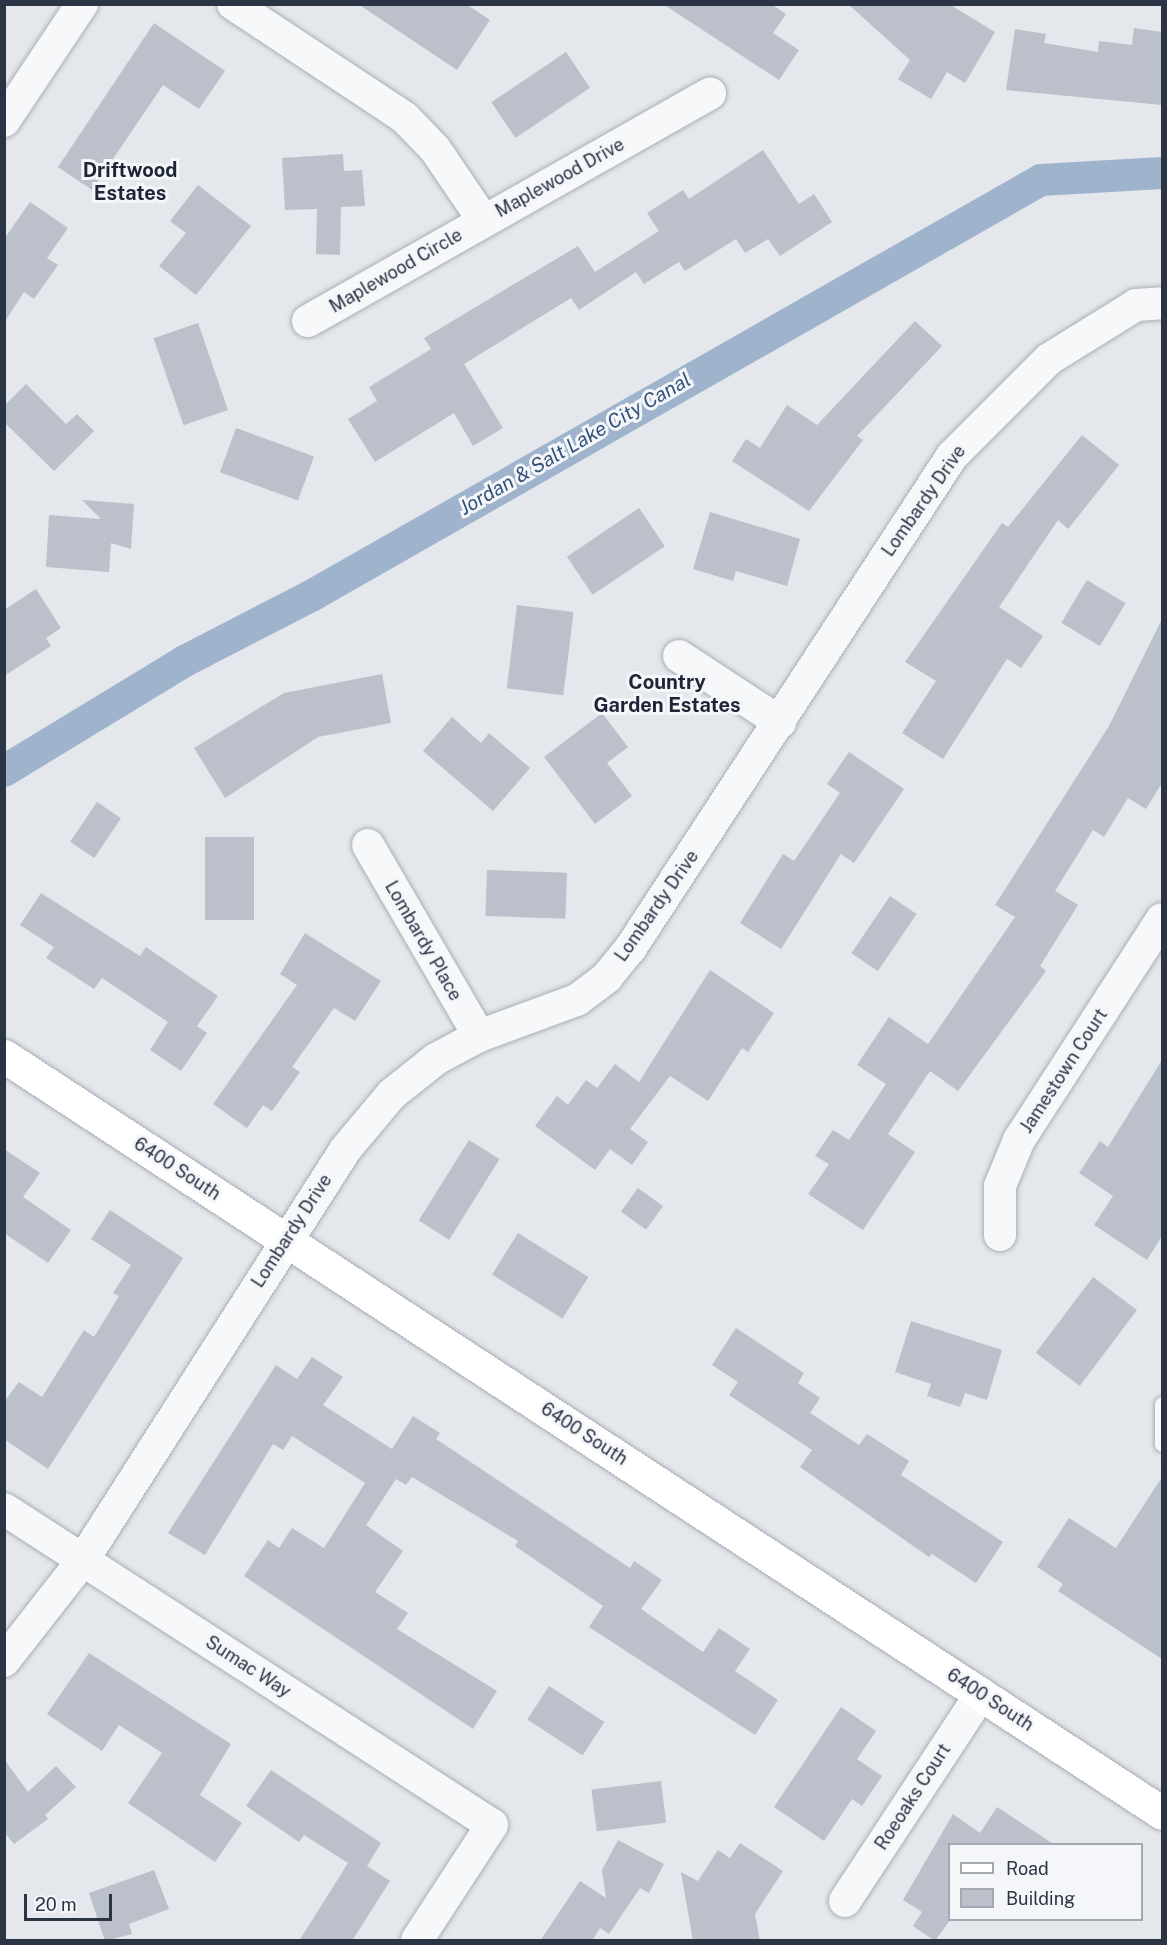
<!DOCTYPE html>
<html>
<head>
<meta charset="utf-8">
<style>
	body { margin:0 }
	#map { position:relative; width:1167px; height:1945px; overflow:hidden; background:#e4e7ec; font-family:"Public Sans",sans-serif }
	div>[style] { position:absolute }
	.canal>* { height:32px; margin:-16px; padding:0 16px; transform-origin:16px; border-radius:16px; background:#9fb4cc }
	.building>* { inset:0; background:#bbc0ca; transform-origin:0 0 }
	.roads { filter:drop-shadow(0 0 2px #a9aeb7) drop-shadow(0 0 2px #a9aeb7) }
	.lane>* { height:15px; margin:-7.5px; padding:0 7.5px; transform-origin:7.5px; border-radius:7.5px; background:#f7f8fa }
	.street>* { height:32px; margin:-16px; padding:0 16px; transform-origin:16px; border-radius:16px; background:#f7f8fa }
	.secondary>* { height:33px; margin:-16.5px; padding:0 16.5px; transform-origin:16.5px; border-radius:16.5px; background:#fff }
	span { translate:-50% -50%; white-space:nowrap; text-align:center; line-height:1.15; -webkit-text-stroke:6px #f4f6f9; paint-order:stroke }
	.street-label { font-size:18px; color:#2b3445 }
	.neighbourhood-label { font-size:20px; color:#1d2536; font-weight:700 }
	.water-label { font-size:20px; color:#34527a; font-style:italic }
	.frame { position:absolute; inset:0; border:6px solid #2b3445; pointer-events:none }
	.legend { position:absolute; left:948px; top:1843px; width:195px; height:78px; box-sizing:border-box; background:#f4f6f9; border:2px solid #a4a8b1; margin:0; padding:8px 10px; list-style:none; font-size:18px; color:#2b3445 }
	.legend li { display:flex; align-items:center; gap:12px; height:30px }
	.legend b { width:30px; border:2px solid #a4a8b1 }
	.scale { position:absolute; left:24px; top:1894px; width:88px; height:27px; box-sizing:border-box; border:3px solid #2b3445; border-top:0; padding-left:8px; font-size:18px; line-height:21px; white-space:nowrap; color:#2b3445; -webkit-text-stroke:4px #f4f6f9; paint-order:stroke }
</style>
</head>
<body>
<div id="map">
	<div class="canal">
		<i style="left:4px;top:771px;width:210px;rotate:-31.3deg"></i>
		<i style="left:183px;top:662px;width:144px;rotate:-27.3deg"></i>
		<i style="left:311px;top:596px;width:840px;rotate:-29.68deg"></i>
		<i style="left:1041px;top:180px;width:121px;rotate:-3.3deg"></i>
	</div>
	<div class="building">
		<i style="clip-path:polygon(358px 4px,466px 4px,490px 20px,457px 70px)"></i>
		<i style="clip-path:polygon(663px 4px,771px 4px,786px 14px,773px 33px,799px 50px,779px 80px)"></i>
		<i style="clip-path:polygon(848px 4px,949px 4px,995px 32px,965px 83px,947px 72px,931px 99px,898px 79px,910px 60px)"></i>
		<i style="clip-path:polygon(154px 23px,225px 71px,199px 109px,163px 85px,92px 190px,58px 167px)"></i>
		<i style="clip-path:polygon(1134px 28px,1162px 32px,1162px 105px,1006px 90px,1015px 29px,1046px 34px,1044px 43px,1098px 52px,1099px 41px,1132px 45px)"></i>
		<i style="left:566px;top:52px;width:43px;height:90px;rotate:56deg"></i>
		<i style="clip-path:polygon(763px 150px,799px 204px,814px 194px,832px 222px,780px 256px,768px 239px,745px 253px,736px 239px,685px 271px,679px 262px,644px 284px,636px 272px,579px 310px,571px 298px,464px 364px,503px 428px,473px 446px,454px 413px,375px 462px,348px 419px,377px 401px,369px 387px,431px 349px,424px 338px,578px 246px,595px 272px,659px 231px,647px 213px,683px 190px,689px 199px)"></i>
		<i style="clip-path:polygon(343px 154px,344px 171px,362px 170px,365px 206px,341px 207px,340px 255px,316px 254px,317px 209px,285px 210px,282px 158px)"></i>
		<i style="clip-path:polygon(198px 185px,251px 226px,196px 295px,159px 266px,186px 233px,170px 221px)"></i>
		<i style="clip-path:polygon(30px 202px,68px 228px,47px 258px,58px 265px,34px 299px,24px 292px,4px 323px,4px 239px)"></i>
		<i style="clip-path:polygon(915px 321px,942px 346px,857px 436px,863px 440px,809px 511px,732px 461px,746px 439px,760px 448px,787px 405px,817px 425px)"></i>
		<i style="left:198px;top:323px;width:92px;height:47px;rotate:71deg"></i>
		<i style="clip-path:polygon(26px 384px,66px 424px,77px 414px,94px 431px,54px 471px,4px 422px,4px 406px)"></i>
		<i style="left:236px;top:428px;width:83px;height:47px;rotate:20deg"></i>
		<i style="clip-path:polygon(1082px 435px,1119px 465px,1068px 529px,1058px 520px,999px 607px,1043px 636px,1021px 668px,1007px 659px,943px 759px,902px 733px,936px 681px,905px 662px,1002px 523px,1008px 527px)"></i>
		<i style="clip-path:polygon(82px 500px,134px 504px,131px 549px,111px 543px,109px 572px,46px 567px,49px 515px,101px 519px)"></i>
		<i style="left:639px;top:508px;width:46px;height:87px;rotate:56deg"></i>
		<i style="clip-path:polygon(710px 512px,800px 539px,787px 586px,736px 571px,733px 581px,693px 569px)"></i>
		<i style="left:1087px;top:580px;width:45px;height:50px;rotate:31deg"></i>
		<i style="clip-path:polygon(36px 589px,61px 628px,46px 638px,51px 646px,4px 676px,4px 610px)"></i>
		<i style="left:517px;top:605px;width:57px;height:84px;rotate:7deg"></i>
		<i style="clip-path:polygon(1162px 619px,1162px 783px,1146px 809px,1128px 798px,1104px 837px,1093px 830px,1055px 891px,1078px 905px,1040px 966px,1046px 971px,958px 1091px,930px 1071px,888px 1134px,915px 1152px,863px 1230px,808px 1194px,829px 1164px,815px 1156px,833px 1130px,849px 1140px,886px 1084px,857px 1065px,889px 1017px,928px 1044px,1015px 917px,995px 905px,1109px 726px)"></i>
		<i style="clip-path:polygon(382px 674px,391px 723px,318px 737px,225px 798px,194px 748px,284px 693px)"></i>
		<i style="clip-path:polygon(602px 713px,628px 747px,607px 763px,632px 796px,595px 824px,544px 757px)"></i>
		<i style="clip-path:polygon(452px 717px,481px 743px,489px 733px,530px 768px,493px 811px,423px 751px)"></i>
		<i style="clip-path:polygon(849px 752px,904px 789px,854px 863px,841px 854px,781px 949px,740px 923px,783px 854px,794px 861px,840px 793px,827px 784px)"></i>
		<i style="left:97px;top:802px;width:29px;height:48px;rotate:34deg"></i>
		<i style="left:205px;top:837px;width:49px;height:83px"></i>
		<i style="left:487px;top:870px;width:80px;height:46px;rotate:2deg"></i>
		<i style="clip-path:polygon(41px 893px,140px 956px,146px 947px,218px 996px,197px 1026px,207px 1033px,181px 1071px,150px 1050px,168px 1022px,102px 978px,94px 989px,46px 958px,54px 947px,20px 925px)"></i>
		<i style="left:890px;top:896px;width:32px;height:69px;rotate:34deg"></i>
		<i style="clip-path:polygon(305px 933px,381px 981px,355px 1021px,334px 1008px,292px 1067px,300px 1072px,272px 1111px,263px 1105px,247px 1128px,213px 1104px,297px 985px,280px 974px)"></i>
		<i style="clip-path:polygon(710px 970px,774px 1013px,748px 1052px,742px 1048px,708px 1101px,670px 1076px,630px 1129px,648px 1142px,632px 1165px,610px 1149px,595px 1170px,535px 1126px,557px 1096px,568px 1105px,586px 1080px,597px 1088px,615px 1064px,639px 1082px)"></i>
		<i style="clip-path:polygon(1162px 1060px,1162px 1236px,1147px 1260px,1094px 1225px,1113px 1196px,1079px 1173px,1100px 1141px,1108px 1147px)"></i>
		<i style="left:469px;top:1140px;width:36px;height:95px;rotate:32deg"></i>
		<i style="clip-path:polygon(4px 1149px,40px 1173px,23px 1197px,71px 1230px,48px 1263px,4px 1233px)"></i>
		<i style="left:638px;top:1188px;width:31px;height:29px;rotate:36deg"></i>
		<i style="clip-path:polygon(110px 1210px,183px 1258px,48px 1469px,4px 1439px,4px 1402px,19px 1382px,42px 1397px,84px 1330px,94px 1337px,119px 1296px,113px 1293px,131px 1265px,91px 1239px)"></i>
		<i style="left:518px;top:1233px;width:83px;height:49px;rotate:32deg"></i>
		<i style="left:1093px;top:1277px;width:55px;height:95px;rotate:37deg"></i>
		<i style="clip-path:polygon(911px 1321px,1002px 1350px,987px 1400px,965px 1393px,960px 1407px,927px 1396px,931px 1384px,895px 1372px)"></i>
		<i style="clip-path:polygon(736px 1328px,804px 1373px,798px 1383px,820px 1398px,810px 1413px,859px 1445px,867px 1434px,909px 1461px,901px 1475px,1003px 1542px,976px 1583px,932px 1554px,929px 1557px,800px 1467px,812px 1450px,729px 1395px,738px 1382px,712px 1365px)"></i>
		<i style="clip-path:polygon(312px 1357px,343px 1377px,323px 1405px,392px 1449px,413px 1416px,440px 1433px,436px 1439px,630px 1568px,634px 1561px,662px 1580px,641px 1609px,703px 1652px,719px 1628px,750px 1649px,735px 1671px,778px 1700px,755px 1735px,589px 1627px,603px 1606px,515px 1546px,518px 1541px,412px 1477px,406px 1485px,396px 1479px,366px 1525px,403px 1551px,375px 1592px,408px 1613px,397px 1629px,497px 1691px,473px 1729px,244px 1576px,268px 1540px,279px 1548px,292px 1528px,324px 1548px,365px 1483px,292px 1436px,283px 1450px,273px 1444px,205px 1555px,168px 1533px,276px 1365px,297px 1379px)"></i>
		<i style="clip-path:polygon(1162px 1477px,1162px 1659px,1058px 1591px,1063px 1584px,1037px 1567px,1069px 1518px,1116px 1548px)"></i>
		<i style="clip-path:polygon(89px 1653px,231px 1744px,200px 1795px,242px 1823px,215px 1862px,128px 1803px,162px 1753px,119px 1725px,102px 1751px,47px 1714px)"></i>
		<i style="left:549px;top:1686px;width:66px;height:40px;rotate:33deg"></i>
		<i style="clip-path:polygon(841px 1707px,876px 1731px,857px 1759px,882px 1776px,862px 1806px,852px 1799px,824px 1841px,774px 1807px)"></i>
		<i style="clip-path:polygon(4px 1759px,28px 1792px,56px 1766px,76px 1787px,45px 1815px,48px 1819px,14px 1844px,4px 1832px)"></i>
		<i style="clip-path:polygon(271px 1770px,381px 1843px,367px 1866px,390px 1881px,352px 1941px,299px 1941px,348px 1863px,304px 1835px,299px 1842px,246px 1806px)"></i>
		<i style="left:661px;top:1781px;width:42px;height:70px;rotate:83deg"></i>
		<i style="clip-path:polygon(997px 1807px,1055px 1845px,950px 1845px,950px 1920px,935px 1941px,913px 1926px,922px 1912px,903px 1900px,953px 1814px,980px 1833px)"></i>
		<i style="clip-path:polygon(618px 1840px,664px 1864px,649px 1893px,640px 1888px,609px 1934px,600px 1928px,592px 1941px,540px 1941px,580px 1881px,606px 1898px,602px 1870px)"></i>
		<i style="clip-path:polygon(740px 1843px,783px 1871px,755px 1914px,760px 1941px,693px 1941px,681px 1872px,698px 1881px,718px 1850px,730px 1858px)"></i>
		<i style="clip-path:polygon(154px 1870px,169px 1909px,129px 1924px,132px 1934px,105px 1941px,89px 1893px)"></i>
	</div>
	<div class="roads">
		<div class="lane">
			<i style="left:1162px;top:1404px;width:40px;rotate:90deg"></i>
		</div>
		<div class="street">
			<i style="left:233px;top:4px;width:206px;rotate:33.5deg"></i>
			<i style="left:405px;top:118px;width:43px;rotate:45.9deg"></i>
			<i style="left:435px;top:149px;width:87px;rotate:55.8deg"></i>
			<i style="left:4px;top:121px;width:141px;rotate:-56.3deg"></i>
			<i style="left:308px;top:321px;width:462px;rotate:-29.5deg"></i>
			<i style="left:679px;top:656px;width:121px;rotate:33.2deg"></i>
			<i style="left:368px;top:845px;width:221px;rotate:59.8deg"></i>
			<i style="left:1000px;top:1235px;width:49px;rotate:-90deg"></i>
			<i style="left:1000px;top:1186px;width:50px;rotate:-67.6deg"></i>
			<i style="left:1019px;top:1140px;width:263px;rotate:-57.1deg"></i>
			<i style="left:4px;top:1509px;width:581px;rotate:32.92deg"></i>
			<i style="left:492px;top:1825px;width:137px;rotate:123.1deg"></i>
			<i style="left:4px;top:1661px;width:128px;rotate:-52deg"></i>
			<i style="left:83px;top:1560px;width:487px;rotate:-57.4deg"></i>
			<i style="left:345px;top:1150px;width:73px;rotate:-50deg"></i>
			<i style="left:392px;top:1094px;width:56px;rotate:-38.5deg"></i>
			<i style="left:436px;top:1059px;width:49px;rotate:-28.1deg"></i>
			<i style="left:479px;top:1036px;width:104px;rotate:-20.2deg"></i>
			<i style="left:577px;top:1000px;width:38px;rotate:-37deg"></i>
			<i style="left:607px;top:977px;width:36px;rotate:-51deg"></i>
			<i style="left:630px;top:949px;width:589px;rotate:-56.85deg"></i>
			<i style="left:952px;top:456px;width:137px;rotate:-45deg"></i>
			<i style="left:1049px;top:359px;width:102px;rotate:-31.8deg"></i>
			<i style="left:1136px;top:305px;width:26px;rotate:-4deg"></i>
			<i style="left:845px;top:1901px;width:248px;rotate:-56.7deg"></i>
		</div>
		<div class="secondary">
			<i style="left:4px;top:1056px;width:1383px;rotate:33.17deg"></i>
		</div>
	</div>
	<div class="street-label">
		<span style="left:560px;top:178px;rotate:-29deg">Maplewood Drive</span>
		<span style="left:396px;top:271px;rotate:-30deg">Maplewood Circle</span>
		<span style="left:924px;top:501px;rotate:-55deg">Lombardy Drive</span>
		<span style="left:657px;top:906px;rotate:-55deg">Lombardy Drive</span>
		<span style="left:423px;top:941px;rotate:60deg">Lombardy Place</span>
		<span style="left:1064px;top:1071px;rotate:-57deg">Jamestown Court</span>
		<span style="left:177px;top:1169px;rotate:33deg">6400 South</span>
		<span style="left:292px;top:1231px;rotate:-57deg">Lombardy Drive</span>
		<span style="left:584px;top:1434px;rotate:33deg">6400 South</span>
		<span style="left:248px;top:1667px;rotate:33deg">Sumac Way</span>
		<span style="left:990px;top:1700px;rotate:33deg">6400 South</span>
		<span style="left:913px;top:1797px;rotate:-57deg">Roeoaks Court</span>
	</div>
	<div class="neighbourhood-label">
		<span style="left:130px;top:182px">Driftwood<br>Estates</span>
		<span style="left:667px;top:694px">Country<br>Garden Estates</span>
	</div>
	<div class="water-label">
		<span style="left:575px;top:444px;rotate:-30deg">Jordan &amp; Salt Lake City Canal</span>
	</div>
	<div class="frame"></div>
	<ul class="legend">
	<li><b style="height:8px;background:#fff"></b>Road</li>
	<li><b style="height:16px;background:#bbc0ca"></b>Building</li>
	</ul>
	<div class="scale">20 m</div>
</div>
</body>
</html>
